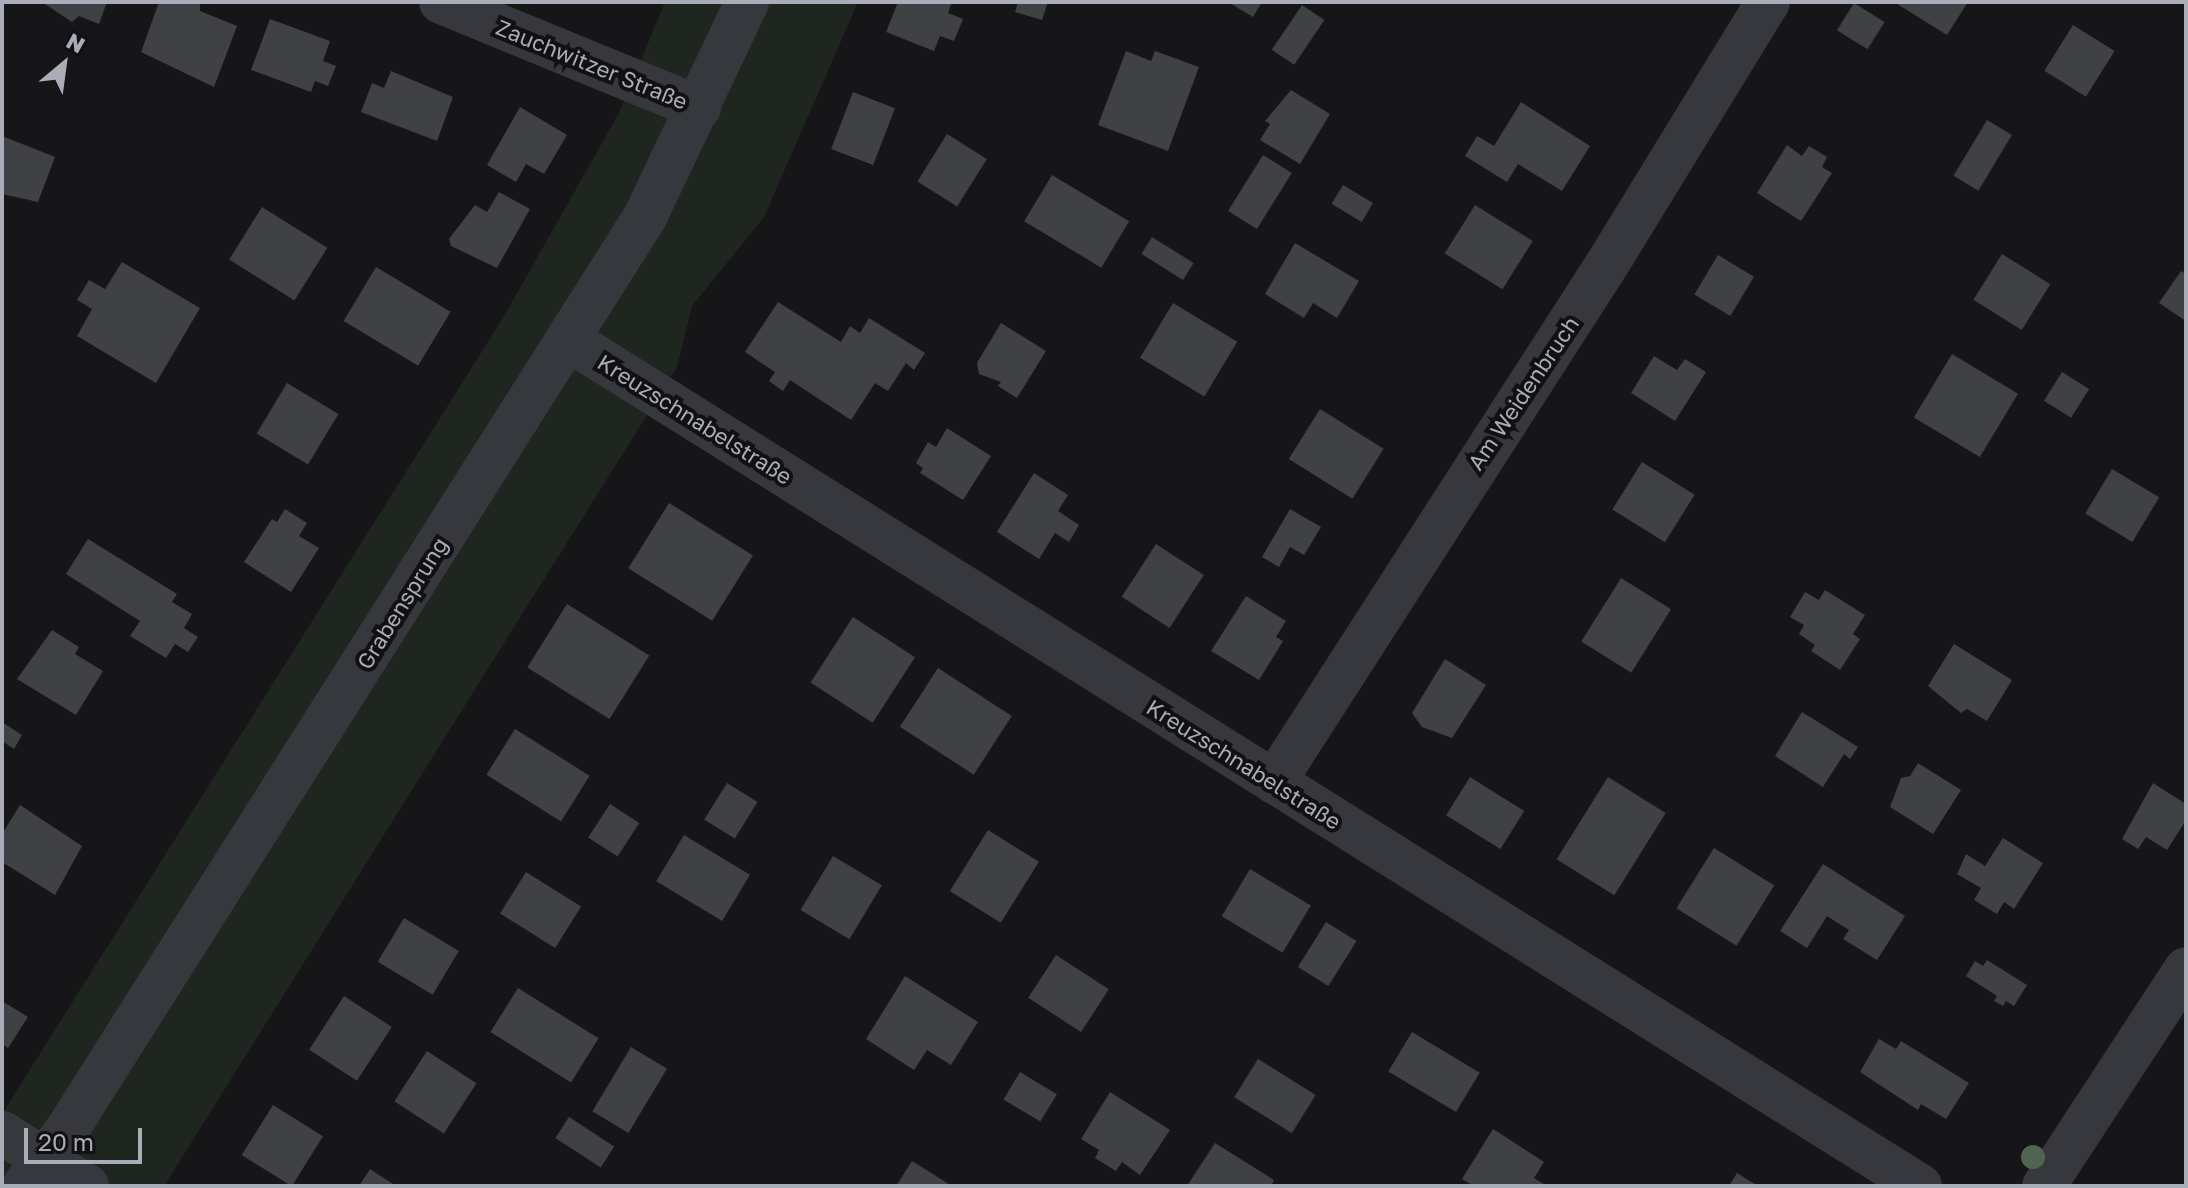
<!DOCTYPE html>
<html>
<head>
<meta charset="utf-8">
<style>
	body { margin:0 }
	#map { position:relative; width:2188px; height:1188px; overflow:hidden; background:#161618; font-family:"Golos Text",sans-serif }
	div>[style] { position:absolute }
	.green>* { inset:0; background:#1e261f }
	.building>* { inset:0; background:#404145; transform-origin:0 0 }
	.street>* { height:44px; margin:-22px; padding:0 22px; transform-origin:22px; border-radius:22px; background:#37383d }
	.trees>* { width:24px; height:24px; margin:-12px; border-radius:50%; background:#506452 }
	span { translate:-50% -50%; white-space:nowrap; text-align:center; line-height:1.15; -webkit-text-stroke:8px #111113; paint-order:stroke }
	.street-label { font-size:22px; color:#a8adb8 }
	.frame { position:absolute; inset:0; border:4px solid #a8adb8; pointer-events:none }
	.north { position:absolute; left:24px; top:24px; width:80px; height:80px; -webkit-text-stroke:6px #111113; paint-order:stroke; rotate:29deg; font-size:22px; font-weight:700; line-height:32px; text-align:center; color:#a8adb8 }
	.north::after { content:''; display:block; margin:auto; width:28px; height:36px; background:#a8adb8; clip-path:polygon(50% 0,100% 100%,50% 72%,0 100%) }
	.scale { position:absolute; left:24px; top:1128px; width:118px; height:36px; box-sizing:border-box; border:4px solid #a8adb8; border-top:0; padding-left:10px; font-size:24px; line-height:28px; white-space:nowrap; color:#a8adb8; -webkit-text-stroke:6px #111113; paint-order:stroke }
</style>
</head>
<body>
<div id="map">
	<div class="green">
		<i style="clip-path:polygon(665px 2px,858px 2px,764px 217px,692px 306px,677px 367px,164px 1186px,2px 1186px,2px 1114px,503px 318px,619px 113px)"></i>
	</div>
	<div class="building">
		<i style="clip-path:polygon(42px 2px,107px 2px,99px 24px,79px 16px,72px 22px)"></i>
		<i style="clip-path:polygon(159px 2px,200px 2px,200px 11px,237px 26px,214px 87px,141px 52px)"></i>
		<i style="clip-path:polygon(898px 2px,952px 2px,948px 13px,963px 19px,954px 41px,940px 36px,934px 51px,886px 32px)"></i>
		<i style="clip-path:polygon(1018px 2px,1048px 2px,1042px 20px,1015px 12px)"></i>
		<i style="clip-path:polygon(1228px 2px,1262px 2px,1253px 17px)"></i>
		<i style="clip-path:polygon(1894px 2px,1968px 2px,1947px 35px)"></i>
		<i style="left:1854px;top:3px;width:36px;height:32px;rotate:32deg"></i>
		<i style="left:1302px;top:5px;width:27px;height:54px;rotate:34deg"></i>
		<i style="clip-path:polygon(270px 19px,330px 41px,323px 61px,336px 66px,328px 86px,315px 81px,311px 92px,251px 70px)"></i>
		<i style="left:2073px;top:25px;width:49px;height:54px;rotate:32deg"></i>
		<i style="clip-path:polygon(1126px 51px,1151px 61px,1155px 51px,1199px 67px,1168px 151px,1098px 125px)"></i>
		<i style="clip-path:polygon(391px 71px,453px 97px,437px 141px,361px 112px,372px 83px,384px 88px)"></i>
		<i style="clip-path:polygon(1291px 90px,1330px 114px,1300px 164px,1260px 140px,1270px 124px,1265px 121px)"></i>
		<i style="left:853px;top:92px;width:45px;height:61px;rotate:21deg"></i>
		<i style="clip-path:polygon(1521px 102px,1590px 146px,1562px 191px,1518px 164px,1507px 182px,1465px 156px,1477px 136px,1494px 146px)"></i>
		<i style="clip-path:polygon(520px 107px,567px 135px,544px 174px,526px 164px,516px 182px,487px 165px)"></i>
		<i style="left:1987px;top:120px;width:29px;height:65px;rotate:31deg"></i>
		<i style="left:947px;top:134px;width:47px;height:56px;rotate:32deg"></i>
		<i style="clip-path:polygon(2px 136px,55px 157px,38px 202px,2px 194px)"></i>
		<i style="clip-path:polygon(1787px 145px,1802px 156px,1809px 146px,1827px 157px,1822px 167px,1832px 173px,1801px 221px,1757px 193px)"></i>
		<i style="left:1263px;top:155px;width:34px;height:66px;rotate:32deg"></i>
		<i style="left:1052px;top:175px;width:90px;height:54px;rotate:31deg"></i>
		<i style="left:1343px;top:185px;width:35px;height:22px;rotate:31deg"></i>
		<i style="clip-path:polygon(499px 192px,530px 209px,497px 268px,451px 246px,449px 239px,475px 205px,487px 212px)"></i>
		<i style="left:1475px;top:205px;width:68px;height:57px;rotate:32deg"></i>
		<i style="left:262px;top:207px;width:77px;height:62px;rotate:32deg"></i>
		<i style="left:1152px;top:237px;width:49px;height:20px;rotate:32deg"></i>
		<i style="clip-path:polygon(1295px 243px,1359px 281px,1337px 318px,1313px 303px,1304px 318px,1265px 294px)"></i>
		<i style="left:2002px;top:254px;width:57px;height:54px;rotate:32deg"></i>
		<i style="left:1718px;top:255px;width:42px;height:46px;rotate:31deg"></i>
		<i style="clip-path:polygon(122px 262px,200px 308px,156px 383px,77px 336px,92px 309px,77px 300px,89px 280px,105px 289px)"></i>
		<i style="left:376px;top:267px;width:87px;height:63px;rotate:31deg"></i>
		<i style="clip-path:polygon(2181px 271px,2186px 274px,2186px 321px,2159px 303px)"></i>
		<i style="clip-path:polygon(778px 302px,841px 342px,850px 326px,860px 333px,869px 318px,925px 353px,914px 370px,906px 363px,888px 391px,875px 383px,851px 420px,790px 380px,783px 391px,769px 381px,775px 372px,745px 352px)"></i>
		<i style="left:1173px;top:303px;width:75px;height:64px;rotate:31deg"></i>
		<i style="clip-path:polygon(1001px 323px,1046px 351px,1017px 398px,998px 386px,1001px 382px,979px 374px,977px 363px)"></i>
		<i style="left:1952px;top:354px;width:77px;height:74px;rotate:31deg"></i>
		<i style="clip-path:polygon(1654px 356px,1677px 370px,1685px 359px,1706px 372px,1675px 421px,1631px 393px)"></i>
		<i style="left:2062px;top:372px;width:32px;height:34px;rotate:32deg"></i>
		<i style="left:287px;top:383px;width:60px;height:59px;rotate:31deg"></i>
		<i style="left:1320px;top:409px;width:75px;height:59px;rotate:32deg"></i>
		<i style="clip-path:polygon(947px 428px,991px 456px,963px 500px,920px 473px,923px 468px,916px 463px,928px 442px,936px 447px)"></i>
		<i style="left:1642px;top:462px;width:62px;height:56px;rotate:32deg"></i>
		<i style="left:2112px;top:469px;width:55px;height:52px;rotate:31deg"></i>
		<i style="clip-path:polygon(1034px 473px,1068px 495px,1058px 511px,1079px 525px,1069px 542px,1055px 533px,1039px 559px,997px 532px)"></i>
		<i style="left:669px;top:503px;width:99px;height:77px;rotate:32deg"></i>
		<i style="clip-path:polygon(285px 509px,307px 523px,299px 536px,319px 548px,291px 592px,244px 562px,272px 519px,277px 522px)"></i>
		<i style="clip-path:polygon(1290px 509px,1321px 527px,1304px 555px,1290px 547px,1279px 567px,1262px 557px)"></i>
		<i style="clip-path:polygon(88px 539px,177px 594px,172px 602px,192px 614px,184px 628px,198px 637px,188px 652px,175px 644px,166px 658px,130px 636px,140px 621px,66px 574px)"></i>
		<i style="left:1156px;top:544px;width:57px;height:63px;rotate:33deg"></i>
		<i style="left:1621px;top:578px;width:59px;height:75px;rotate:32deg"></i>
		<i style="clip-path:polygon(1825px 590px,1865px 615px,1853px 634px,1860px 639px,1840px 670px,1811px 651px,1815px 645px,1799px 634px,1804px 625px,1790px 617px,1805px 592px,1819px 600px)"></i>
		<i style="clip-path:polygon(1246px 596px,1286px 621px,1276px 637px,1283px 641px,1259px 680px,1211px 651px)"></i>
		<i style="left:567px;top:604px;width:97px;height:75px;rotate:32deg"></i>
		<i style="left:853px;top:617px;width:74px;height:78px;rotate:33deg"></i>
		<i style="clip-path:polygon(52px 630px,79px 647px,75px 654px,103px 671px,76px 715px,17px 679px)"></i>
		<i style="clip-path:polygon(1954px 644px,2012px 680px,1987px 721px,1967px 709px,1961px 713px,1928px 686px)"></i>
		<i style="clip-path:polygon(1445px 659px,1486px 685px,1452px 738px,1422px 727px,1412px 713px)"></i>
		<i style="left:938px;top:668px;width:88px;height:70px;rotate:33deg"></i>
		<i style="clip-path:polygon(1802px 712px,1858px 747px,1850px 759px,1844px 754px,1823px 787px,1775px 756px)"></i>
		<i style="clip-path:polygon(2px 722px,22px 735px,14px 749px,2px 741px)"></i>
		<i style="left:515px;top:729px;width:88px;height:54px;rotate:32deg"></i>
		<i style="clip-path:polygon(1918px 763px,1961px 790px,1933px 834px,1890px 807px,1901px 778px,1910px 776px)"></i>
		<i style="left:1470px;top:777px;width:64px;height:45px;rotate:32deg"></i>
		<i style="left:1608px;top:777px;width:68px;height:97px;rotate:32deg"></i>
		<i style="left:727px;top:783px;width:36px;height:43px;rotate:32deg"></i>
		<i style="clip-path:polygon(2153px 783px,2186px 804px,2186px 820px,2167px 850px,2146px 837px,2138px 849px,2122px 839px)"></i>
		<i style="left:610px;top:804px;width:35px;height:40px;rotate:33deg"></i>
		<i style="clip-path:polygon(20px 805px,82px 846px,55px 895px,2px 862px,2px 834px)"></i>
		<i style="left:988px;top:830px;width:60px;height:72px;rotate:32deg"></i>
		<i style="left:684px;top:835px;width:77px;height:54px;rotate:31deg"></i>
		<i style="clip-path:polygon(2003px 838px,2043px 863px,2014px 909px,2004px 902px,1997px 914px,1974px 900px,1981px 888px,1957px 874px,1966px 854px,1985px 866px)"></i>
		<i style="left:1714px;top:848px;width:71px;height:71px;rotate:32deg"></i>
		<i style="left:833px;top:856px;width:57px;height:63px;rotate:31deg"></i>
		<i style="clip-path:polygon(1823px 864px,1905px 916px,1877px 960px,1843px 939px,1849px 930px,1827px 916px,1807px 948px,1780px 931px)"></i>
		<i style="left:1250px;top:869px;width:71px;height:55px;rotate:31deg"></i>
		<i style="left:526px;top:872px;width:65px;height:49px;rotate:32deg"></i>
		<i style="left:404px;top:918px;width:64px;height:51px;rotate:31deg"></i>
		<i style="left:1326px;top:922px;width:36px;height:53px;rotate:32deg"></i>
		<i style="left:1056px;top:955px;width:63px;height:51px;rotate:33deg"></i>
		<i style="clip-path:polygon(1987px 960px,2027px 985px,2014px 1006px,2006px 1001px,2003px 1006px,1994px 1001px,1997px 996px,1966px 976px,1975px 961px,1983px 966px)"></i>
		<i style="clip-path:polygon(905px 976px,978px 1022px,951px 1065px,927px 1050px,914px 1070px,866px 1039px)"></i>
		<i style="left:518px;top:988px;width:95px;height:52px;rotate:32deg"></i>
		<i style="left:344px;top:996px;width:57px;height:64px;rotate:33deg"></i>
		<i style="clip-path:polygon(2px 1001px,28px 1017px,8px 1048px,2px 1044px)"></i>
		<i style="left:1412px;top:1032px;width:79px;height:46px;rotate:31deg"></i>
		<i style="clip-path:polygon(1879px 1039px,1896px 1049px,1901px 1041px,1969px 1083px,1946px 1119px,1921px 1104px,1918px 1110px,1860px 1072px)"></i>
		<i style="left:631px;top:1047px;width:42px;height:75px;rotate:31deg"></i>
		<i style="left:427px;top:1051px;width:59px;height:60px;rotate:33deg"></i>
		<i style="left:1258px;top:1059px;width:68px;height:45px;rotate:32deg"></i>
		<i style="left:1020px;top:1072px;width:43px;height:32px;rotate:31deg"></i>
		<i style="clip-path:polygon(1110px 1092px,1170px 1130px,1140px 1175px,1122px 1162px,1116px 1171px,1095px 1158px,1099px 1150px,1081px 1139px)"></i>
		<i style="left:273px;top:1105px;width:59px;height:59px;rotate:32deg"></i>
		<i style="left:569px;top:1117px;width:54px;height:25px;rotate:33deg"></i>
		<i style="clip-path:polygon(1493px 1129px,1544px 1162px,1534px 1178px,1547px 1186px,1474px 1186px,1462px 1179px)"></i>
		<i style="clip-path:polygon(1215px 1143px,1274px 1180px,1271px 1186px,1187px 1186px)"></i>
		<i style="clip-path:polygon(912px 1161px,952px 1186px,896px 1186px)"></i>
		<i style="clip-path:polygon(370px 1169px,396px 1186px,359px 1186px)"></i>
		<i style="clip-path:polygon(1737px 1173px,1758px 1186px,1729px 1186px)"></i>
	</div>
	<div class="street">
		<i style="left:441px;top:2px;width:279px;rotate:22.3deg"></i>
		<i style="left:569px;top:340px;width:1594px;rotate:32.05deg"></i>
		<i style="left:1274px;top:782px;width:623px;rotate:-57.25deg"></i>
		<i style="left:1611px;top:258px;width:300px;rotate:-58.5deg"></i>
		<i style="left:2px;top:1133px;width:100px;rotate:31.9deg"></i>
		<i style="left:24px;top:1186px;width:67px;rotate:-52.3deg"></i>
		<i style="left:65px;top:1133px;width:1084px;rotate:-57.66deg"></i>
		<i style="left:645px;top:217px;width:238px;rotate:-64.6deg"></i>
		<i style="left:2044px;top:1186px;width:259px;rotate:-56.8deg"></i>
	</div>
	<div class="trees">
		<i style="left:2033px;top:1157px"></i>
	</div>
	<div class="street-label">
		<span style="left:592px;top:64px;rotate:22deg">Zauchwitzer Straße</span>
		<span style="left:1523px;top:393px;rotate:-56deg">Am Weidenbruch</span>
		<span style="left:695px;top:419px;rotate:32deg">Kreuzschnabelstraße</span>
		<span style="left:402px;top:603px;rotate:-58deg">Grabensprung</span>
		<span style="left:1244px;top:764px;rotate:32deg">Kreuzschnabelstraße</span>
	</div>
	<div class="frame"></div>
	<div class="north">N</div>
	<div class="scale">20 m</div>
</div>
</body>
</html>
